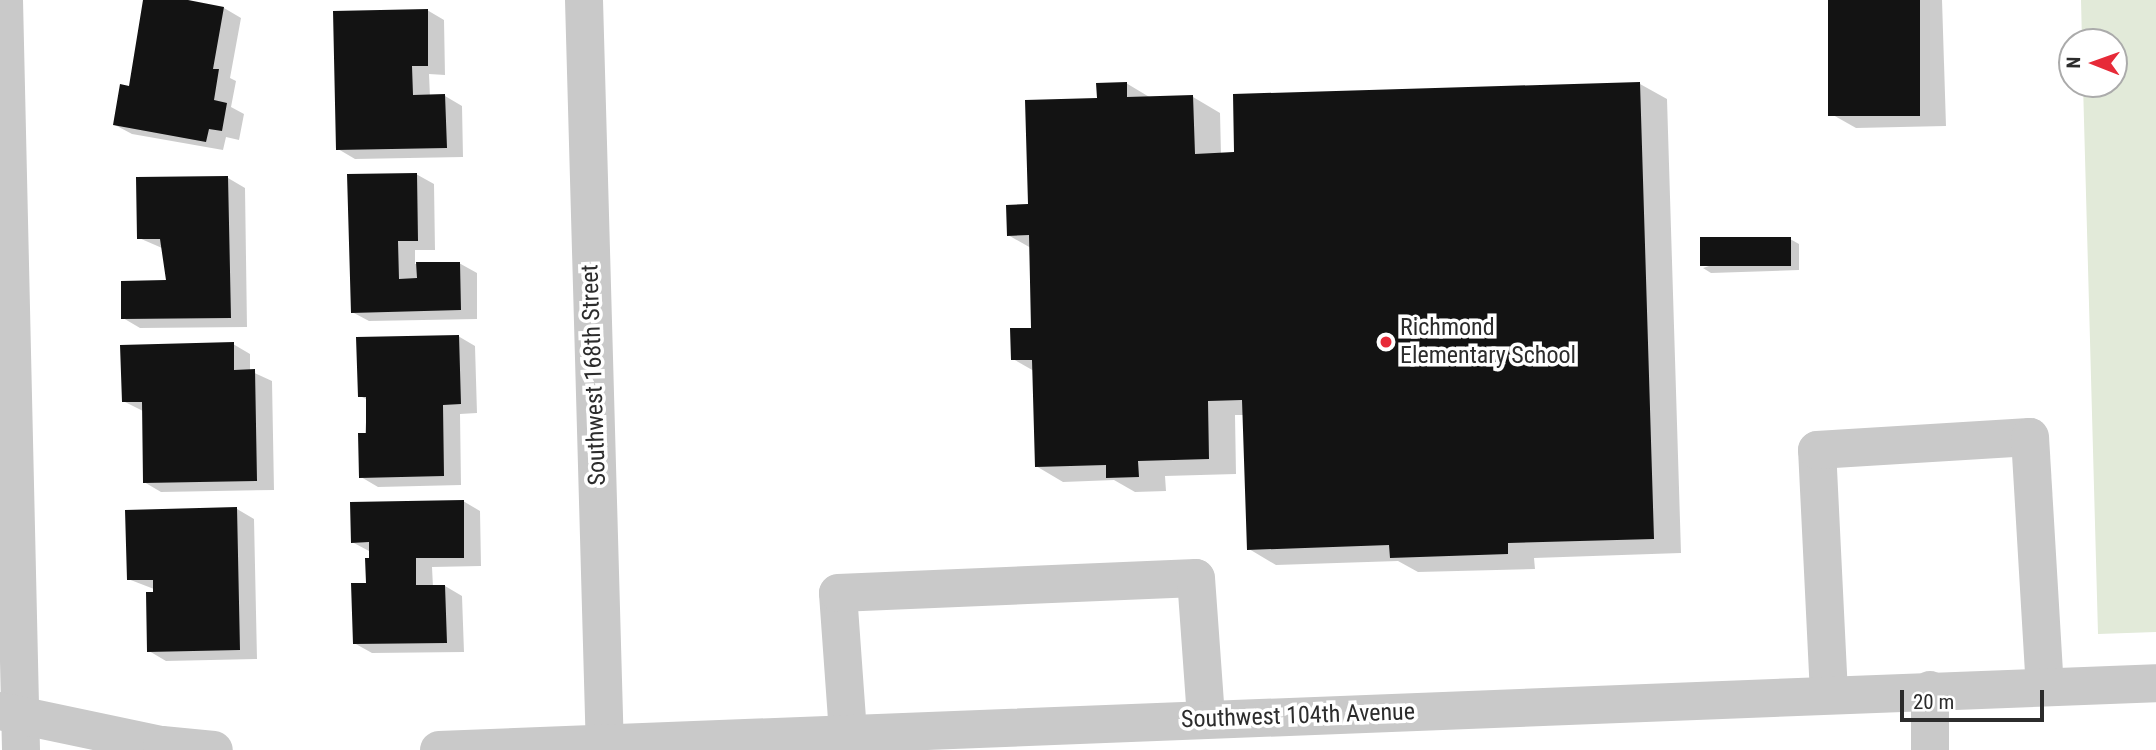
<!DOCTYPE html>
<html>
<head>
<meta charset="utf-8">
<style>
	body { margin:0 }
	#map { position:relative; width:2156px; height:750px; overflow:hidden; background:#fff; font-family:"Roboto Condensed",sans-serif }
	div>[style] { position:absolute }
	.green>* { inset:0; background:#e2ead9 }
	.shadow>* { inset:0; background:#0003 }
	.building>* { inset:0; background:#131313; transform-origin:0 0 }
	.minor>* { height:38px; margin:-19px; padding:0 19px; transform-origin:19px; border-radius:19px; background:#c9c9c9 }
	.dots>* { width:19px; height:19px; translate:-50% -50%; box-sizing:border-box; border:4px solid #fff; border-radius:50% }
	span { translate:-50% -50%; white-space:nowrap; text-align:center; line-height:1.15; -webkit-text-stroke:7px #fff; paint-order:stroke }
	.poi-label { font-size:24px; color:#2c2c2c }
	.left { translate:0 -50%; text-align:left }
	.street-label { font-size:24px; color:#2c2c2c }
	.north { position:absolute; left:2058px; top:28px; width:70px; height:70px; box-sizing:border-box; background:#fff; border:2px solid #ababab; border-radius:50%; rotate:271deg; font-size:19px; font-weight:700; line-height:28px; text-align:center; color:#2c2c2c }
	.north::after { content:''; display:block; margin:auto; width:24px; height:32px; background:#e72a38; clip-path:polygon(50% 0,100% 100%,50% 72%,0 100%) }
	.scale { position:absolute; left:1900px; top:690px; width:144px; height:32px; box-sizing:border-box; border:4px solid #2c2c2c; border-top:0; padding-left:9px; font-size:21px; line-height:24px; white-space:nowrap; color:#2c2c2c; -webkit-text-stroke:5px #fff; paint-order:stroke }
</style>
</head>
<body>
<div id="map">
	<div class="green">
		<i style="clip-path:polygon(2081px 0,2156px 0,2156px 632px,2098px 634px,2083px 84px,2114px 84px,2114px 42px,2082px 42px)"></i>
	</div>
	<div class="shadow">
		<i style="clip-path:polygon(145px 0,224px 8px,241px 18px,230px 78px,236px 81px,231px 107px,244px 114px,239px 140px,226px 137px,223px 150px,132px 134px,115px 125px,130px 88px)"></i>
		<i style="clip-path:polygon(1830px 0,1942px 0,1946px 126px,1856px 128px,1833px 115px)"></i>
		<i style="clip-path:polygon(427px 10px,444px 20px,445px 75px,429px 74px,430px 97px,445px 96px,462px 106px,463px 157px,355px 159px,338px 149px)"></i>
		<i style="clip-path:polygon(1126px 83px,1151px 98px,1193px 97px,1220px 113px,1221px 154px,1640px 84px,1667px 99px,1681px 553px,1534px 558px,1535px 569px,1418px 572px,1398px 561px,1276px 565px,1249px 549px,1245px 415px,1235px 415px,1236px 474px,1165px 476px,1166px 491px,1135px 492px,1114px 480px,1063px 482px,1036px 466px,1034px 371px,1013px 359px,1033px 330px,1031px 248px,1008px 235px,1099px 99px)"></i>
		<i style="clip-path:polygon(416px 174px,434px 184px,435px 250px,415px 250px,415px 264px,459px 263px,477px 273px,477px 319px,369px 321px,352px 312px)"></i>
		<i style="clip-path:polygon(228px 178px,245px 188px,247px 327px,140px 328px,123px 318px,168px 282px,162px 248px,139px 238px,138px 179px)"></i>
		<i style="clip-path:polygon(1790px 239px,1799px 244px,1799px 270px,1711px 273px,1703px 268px)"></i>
		<i style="clip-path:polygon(458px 336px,475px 346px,477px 413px,460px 414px,461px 485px,378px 487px,361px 477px,368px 400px,360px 396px)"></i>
		<i style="clip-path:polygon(233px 344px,250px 354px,250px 371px,272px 381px,274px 490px,161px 492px,144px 482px,143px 411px,123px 401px)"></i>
		<i style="clip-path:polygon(463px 501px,480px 511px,481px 566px,432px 567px,433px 587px,445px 586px,462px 596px,464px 652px,372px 653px,354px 643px,371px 560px,369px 551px,352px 542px)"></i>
		<i style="clip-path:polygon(237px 509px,254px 519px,257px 659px,166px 661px,149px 651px,154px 589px,128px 579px)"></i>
	</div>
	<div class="building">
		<i style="clip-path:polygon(143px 0,188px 0,224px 7px,213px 69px,219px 69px,214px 100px,227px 103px,222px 131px,209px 129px,206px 142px,113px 125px,120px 84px,129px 86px)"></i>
		<i style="left:1828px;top:0;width:92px;height:116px"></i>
		<i style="clip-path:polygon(428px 9px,428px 66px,412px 66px,413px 95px,445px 94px,447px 148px,336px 150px,333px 11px)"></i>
		<i style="clip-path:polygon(1127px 82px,1127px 97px,1193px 95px,1195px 154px,1234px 152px,1233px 94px,1640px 82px,1654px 539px,1508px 543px,1508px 554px,1390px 558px,1389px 545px,1247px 550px,1242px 400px,1208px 401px,1209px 459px,1138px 461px,1139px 477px,1106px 478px,1106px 465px,1035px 467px,1032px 360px,1011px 360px,1010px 328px,1031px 328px,1029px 235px,1007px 236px,1006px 205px,1028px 204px,1025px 100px,1097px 98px,1096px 83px)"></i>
		<i style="clip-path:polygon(417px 173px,418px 241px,398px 241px,399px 279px,417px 278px,416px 262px,460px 262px,461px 310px,351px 313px,347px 174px)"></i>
		<i style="clip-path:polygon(228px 176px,231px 318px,121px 319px,121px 281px,166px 280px,160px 239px,137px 239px,136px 177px)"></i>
		<i style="left:1791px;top:237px;width:29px;height:91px;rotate:90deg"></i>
		<i style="clip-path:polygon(459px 335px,461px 404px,443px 405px,444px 476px,359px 478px,358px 433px,366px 433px,366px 397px,358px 397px,356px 337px)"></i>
		<i style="clip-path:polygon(234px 342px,234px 370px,255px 369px,257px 481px,143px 483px,142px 402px,122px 402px,120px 345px)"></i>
		<i style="clip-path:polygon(464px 500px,464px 558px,416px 558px,416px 585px,445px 585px,447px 643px,353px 644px,351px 583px,366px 583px,365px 558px,369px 558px,369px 542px,351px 543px,350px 502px)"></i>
		<i style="clip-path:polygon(237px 507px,240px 650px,147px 652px,146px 592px,153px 592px,153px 580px,127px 580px,125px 510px)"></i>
	</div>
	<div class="minor">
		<i style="left:4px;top:0;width:750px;rotate:88.7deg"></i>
		<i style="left:584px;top:0;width:750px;rotate:88.4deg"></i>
		<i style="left:1930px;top:690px;width:60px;rotate:90deg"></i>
		<i style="left:1829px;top:694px;width:244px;rotate:-92.8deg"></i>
		<i style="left:1817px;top:450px;width:213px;rotate:-3.5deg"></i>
		<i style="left:2030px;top:437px;width:249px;rotate:86.6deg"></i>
		<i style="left:0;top:711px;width:166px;rotate:11.9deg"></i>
		<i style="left:162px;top:745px;width:52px;rotate:5.5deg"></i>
		<i style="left:848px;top:733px;width:140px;rotate:-94.1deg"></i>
		<i style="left:838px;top:593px;width:358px;rotate:-2.4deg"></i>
		<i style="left:1196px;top:578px;width:141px;rotate:85.9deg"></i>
		<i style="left:439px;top:750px;width:1718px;rotate:-2.23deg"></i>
	</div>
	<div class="dots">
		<i style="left:1386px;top:342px;background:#e72a38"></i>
	</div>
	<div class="poi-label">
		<span class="left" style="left:1400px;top:342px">Richmond<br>Elementary School</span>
	</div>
	<div class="street-label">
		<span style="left:594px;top:375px;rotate:-92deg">Southwest 168th Street</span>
		<span style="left:1298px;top:716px;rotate:-2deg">Southwest 104th Avenue</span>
	</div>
	<div class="north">N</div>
	<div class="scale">20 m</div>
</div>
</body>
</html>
